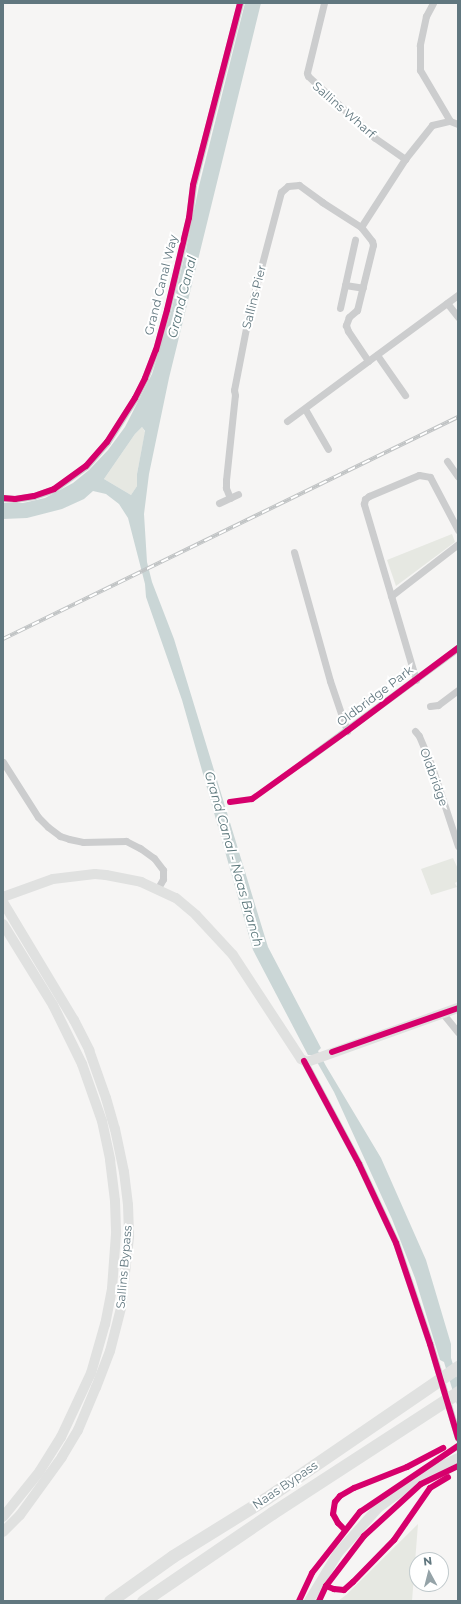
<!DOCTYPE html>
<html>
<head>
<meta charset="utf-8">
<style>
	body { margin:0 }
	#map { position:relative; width:461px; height:1604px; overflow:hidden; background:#f6f5f4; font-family:Montserrat,sans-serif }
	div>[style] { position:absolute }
	.green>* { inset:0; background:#e6e8e2 }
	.water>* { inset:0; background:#cad6d6 }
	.street>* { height:7px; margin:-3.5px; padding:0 3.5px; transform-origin:3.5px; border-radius:3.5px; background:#cccdce }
	.secondary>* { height:10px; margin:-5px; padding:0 5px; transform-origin:5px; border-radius:5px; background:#e0e1e0 }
	.highway>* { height:13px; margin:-6.5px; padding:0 6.5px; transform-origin:6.5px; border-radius:6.5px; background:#e0e1e0 }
	.rail>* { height:4px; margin-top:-2px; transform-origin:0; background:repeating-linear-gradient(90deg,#fff 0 8px,#c0c3c4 0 16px); box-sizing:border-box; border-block:1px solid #c0c3c4 }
	.cycleway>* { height:6px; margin:-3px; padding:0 3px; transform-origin:3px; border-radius:3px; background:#d6006c }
	span { translate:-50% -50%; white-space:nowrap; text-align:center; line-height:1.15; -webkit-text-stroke:4px #fff; paint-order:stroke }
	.street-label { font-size:12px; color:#61777f }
	.water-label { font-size:13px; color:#5b777b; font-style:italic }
	.frame { position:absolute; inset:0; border:4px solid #61777f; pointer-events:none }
	.north { position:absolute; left:409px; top:1552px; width:40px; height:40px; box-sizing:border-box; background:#fff; border:1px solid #c0c9cc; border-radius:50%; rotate:353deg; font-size:11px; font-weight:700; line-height:16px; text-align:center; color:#61777f }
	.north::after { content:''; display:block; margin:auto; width:14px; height:18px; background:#95a3a8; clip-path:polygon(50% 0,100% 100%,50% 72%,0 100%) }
</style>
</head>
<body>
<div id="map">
	<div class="green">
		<i style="clip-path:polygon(142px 427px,145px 432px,137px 474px,137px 486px,131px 495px,104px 479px,135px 434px)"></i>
		<i style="clip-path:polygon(452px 534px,455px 542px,396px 586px,387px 560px)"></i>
		<i style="clip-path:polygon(453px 858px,458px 869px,458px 881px,455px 883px,457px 887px,431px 895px,421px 869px)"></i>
		<i style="clip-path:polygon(418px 1524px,412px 1601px,338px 1601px,346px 1595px)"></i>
	</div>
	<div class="water">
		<i style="clip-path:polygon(evenodd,245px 3px,261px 3px,169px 378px,149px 474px,144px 514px,147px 562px,152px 582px,174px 639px,268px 947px,321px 1048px,318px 1051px,326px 1066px,381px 1158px,426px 1260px,451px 1344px,451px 1358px,458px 1381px,458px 1408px,444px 1362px,440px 1360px,415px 1278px,392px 1219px,334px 1092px,313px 1055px,308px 1055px,253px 950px,182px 700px,146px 597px,145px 584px,128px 518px,119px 504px,106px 494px,93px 491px,84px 499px,62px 509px,27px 518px,3px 519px,3px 503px,23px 503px,45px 498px,73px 483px,89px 470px,108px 450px,125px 427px,152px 374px,171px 312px,186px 250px,199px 186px,245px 3px,142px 427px,145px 431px,137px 474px,137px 486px,131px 495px,104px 479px,135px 434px,142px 427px)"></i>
	</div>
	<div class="street">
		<i style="left:324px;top:3px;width:72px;rotate:103.7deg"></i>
		<i style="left:307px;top:73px;width:3px;rotate:72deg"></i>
		<i style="left:308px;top:76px;width:91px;rotate:42.8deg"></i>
		<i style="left:375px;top:138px;width:37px;rotate:35deg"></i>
		<i style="left:433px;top:3px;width:15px;rotate:118deg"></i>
		<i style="left:426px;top:16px;width:30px;rotate:102deg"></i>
		<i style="left:420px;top:45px;width:25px;rotate:90deg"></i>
		<i style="left:420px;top:70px;width:59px;rotate:59.5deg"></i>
		<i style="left:450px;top:121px;width:9px;rotate:21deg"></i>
		<i style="left:361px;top:227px;width:18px;rotate:52deg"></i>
		<i style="left:372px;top:241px;width:4px;rotate:76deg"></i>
		<i style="left:373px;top:245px;width:67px;rotate:103.8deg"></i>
		<i style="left:357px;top:310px;width:11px;rotate:139deg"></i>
		<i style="left:349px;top:317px;width:9px;rotate:111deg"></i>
		<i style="left:346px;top:325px;width:6px;rotate:72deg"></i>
		<i style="left:348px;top:331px;width:36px;rotate:56deg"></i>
		<i style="left:368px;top:361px;width:112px;rotate:-36.3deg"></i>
		<i style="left:345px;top:285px;width:18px;rotate:9deg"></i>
		<i style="left:447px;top:303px;width:18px;rotate:52deg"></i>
		<i style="left:340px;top:308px;width:70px;rotate:-77.6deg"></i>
		<i style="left:377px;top:355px;width:49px;rotate:55deg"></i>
		<i style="left:305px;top:409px;width:46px;rotate:60.1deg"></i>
		<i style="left:287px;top:421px;width:101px;rotate:-36.5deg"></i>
		<i style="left:447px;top:461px;width:19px;rotate:55deg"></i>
		<i style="left:3px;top:498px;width:12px;rotate:5deg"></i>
		<i style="left:15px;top:499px;width:19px;rotate:-9deg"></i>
		<i style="left:34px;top:496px;width:21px;rotate:-19deg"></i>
		<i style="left:54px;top:489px;width:39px;rotate:-36deg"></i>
		<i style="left:86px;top:466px;width:32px;rotate:-49deg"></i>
		<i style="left:107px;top:442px;width:52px;rotate:-57.5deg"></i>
		<i style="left:135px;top:398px;width:22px;rotate:-63deg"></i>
		<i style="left:145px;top:378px;width:30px;rotate:-69deg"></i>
		<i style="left:156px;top:350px;width:41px;rotate:-74.6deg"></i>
		<i style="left:167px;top:310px;width:95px;rotate:-76.6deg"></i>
		<i style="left:189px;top:218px;width:33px;rotate:-83deg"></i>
		<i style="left:193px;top:185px;width:188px;rotate:-75.5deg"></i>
		<i style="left:230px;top:498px;width:11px;rotate:-112deg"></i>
		<i style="left:226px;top:488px;width:8px;rotate:-90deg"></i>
		<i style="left:226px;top:480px;width:85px;rotate:-84deg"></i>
		<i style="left:235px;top:395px;width:5px;rotate:-101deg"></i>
		<i style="left:234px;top:390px;width:78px;rotate:-79deg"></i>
		<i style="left:249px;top:313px;width:125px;rotate:-75.2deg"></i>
		<i style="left:281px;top:192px;width:9px;rotate:-41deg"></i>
		<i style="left:288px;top:186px;width:11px;rotate:-5deg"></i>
		<i style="left:299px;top:185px;width:29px;rotate:36deg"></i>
		<i style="left:322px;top:202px;width:46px;rotate:32.7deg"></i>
		<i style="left:361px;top:227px;width:81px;rotate:-57.1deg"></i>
		<i style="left:405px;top:159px;width:43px;rotate:-51.5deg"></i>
		<i style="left:432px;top:125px;width:18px;rotate:-13deg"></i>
		<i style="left:219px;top:503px;width:21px;rotate:-25deg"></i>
		<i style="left:294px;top:552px;width:134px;rotate:74.4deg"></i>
		<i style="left:330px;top:681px;width:53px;rotate:71.2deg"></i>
		<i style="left:391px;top:596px;width:85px;rotate:-37.8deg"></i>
		<i style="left:416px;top:680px;width:184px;rotate:-106.5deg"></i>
		<i style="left:364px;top:504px;width:5px;rotate:-79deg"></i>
		<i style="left:365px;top:499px;width:5px;rotate:-37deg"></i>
		<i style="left:369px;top:496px;width:54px;rotate:-22.8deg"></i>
		<i style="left:419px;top:475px;width:11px;rotate:10deg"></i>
		<i style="left:430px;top:477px;width:60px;rotate:62.2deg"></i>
		<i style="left:430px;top:706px;width:8px;rotate:-7deg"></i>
		<i style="left:438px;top:705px;width:25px;rotate:-37deg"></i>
		<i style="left:415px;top:731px;width:6px;rotate:51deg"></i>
		<i style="left:419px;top:736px;width:34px;rotate:67deg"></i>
		<i style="left:432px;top:767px;width:83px;rotate:71.8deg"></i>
		<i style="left:304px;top:761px;width:191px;rotate:-36.3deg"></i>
		<i style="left:3px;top:762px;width:65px;rotate:57.5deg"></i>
		<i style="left:38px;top:817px;width:14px;rotate:45deg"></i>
		<i style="left:48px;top:827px;width:15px;rotate:37deg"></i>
		<i style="left:60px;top:836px;width:9px;rotate:18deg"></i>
		<i style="left:69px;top:839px;width:14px;rotate:12deg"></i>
		<i style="left:83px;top:842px;width:43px;rotate:-1.3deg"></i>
		<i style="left:126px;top:841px;width:16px;rotate:27deg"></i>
		<i style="left:140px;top:848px;width:17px;rotate:36deg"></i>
		<i style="left:154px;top:858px;width:15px;rotate:53deg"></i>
		<i style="left:163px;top:870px;width:9px;rotate:90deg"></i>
		<i style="left:163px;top:879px;width:10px;rotate:119deg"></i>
		<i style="left:444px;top:1015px;width:22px;rotate:51deg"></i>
		<i style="left:304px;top:1061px;width:117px;rotate:61.9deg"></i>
		<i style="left:359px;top:1164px;width:87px;rotate:64.9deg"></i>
		<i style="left:396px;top:1243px;width:107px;rotate:71.4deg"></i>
		<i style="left:430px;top:1344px;width:98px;rotate:73.4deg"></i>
	</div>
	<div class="secondary">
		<i style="left:3px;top:897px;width:53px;rotate:-19.8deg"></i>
		<i style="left:53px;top:879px;width:42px;rotate:-6.8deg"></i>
		<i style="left:95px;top:874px;width:11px;rotate:5deg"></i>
		<i style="left:106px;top:875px;width:36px;rotate:11deg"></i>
		<i style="left:141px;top:882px;width:38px;rotate:25deg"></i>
		<i style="left:176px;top:898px;width:26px;rotate:40deg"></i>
		<i style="left:196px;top:915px;width:54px;rotate:47.2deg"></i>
		<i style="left:233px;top:955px;width:124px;rotate:56.8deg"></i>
		<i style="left:301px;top:1059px;width:7px;rotate:27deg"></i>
		<i style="left:307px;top:1062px;width:160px;rotate:-19.7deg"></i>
		<i style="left:3px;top:902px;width:138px;rotate:59deg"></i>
		<i style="left:74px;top:1020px;width:34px;rotate:63deg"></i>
		<i style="left:89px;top:1050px;width:51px;rotate:70.5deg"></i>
		<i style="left:106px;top:1098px;width:32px;rotate:74deg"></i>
		<i style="left:115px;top:1129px;width:44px;rotate:78.2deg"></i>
		<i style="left:124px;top:1172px;width:33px;rotate:83deg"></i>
		<i style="left:128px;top:1205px;width:32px;rotate:88deg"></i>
		<i style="left:129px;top:1237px;width:71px;rotate:96.4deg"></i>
		<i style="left:121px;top:1308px;width:44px;rotate:104.3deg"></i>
		<i style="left:110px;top:1351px;width:39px;rotate:111deg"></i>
		<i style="left:96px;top:1387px;width:47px;rotate:112.7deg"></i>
		<i style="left:78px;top:1430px;width:31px;rotate:121deg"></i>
		<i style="left:62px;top:1457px;width:72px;rotate:125.9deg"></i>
		<i style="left:20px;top:1515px;width:24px;rotate:135deg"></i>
		<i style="left:3px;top:924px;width:95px;rotate:58.3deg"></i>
		<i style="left:53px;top:1005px;width:66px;rotate:63.8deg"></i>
		<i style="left:82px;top:1064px;width:60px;rotate:70.7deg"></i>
		<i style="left:102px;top:1121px;width:40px;rotate:78deg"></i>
		<i style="left:110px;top:1160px;width:41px;rotate:83deg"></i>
		<i style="left:115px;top:1201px;width:33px;rotate:88deg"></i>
		<i style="left:116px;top:1234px;width:55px;rotate:94.2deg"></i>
		<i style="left:112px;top:1289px;width:36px;rotate:101deg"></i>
		<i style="left:105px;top:1324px;width:51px;rotate:105.9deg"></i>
		<i style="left:91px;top:1373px;width:71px;rotate:115.1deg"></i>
		<i style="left:61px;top:1437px;width:40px;rotate:122deg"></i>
		<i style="left:40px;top:1471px;width:59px;rotate:128.8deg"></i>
		<i style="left:309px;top:1601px;width:56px;rotate:-58.9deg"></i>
		<i style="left:338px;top:1553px;width:60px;rotate:-48.4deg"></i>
		<i style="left:378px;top:1508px;width:56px;rotate:-36.3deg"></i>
		<i style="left:423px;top:1475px;width:39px;rotate:-26deg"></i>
	</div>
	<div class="highway">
		<i style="left:110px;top:1601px;width:77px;rotate:-35.5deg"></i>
		<i style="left:173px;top:1556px;width:108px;rotate:-31.8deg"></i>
		<i style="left:265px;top:1499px;width:234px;rotate:-34.4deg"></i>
		<i style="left:143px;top:1601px;width:156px;rotate:-34.3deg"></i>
		<i style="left:272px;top:1513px;width:222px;rotate:-33deg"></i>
	</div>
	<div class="rail">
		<i style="left:3px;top:639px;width:506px;rotate:-26.01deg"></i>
	</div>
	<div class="cycleway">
		<i style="left:3px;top:498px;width:12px;rotate:5deg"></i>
		<i style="left:15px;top:499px;width:19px;rotate:-9deg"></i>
		<i style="left:34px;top:496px;width:21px;rotate:-19deg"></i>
		<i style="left:54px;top:489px;width:39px;rotate:-36deg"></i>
		<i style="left:86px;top:466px;width:32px;rotate:-49deg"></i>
		<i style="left:107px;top:442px;width:52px;rotate:-57.5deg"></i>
		<i style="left:135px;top:398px;width:22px;rotate:-63deg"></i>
		<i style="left:145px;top:378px;width:30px;rotate:-69deg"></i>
		<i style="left:156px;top:350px;width:41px;rotate:-74.6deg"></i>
		<i style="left:167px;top:310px;width:95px;rotate:-76.6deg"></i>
		<i style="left:189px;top:218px;width:33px;rotate:-83deg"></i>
		<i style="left:193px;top:185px;width:188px;rotate:-75.5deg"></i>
		<i style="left:230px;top:802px;width:22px;rotate:-8deg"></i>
		<i style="left:252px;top:799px;width:117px;rotate:-35.6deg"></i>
		<i style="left:347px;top:731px;width:139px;rotate:-36.8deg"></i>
		<i style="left:332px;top:1052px;width:133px;rotate:-19.2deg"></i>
		<i style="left:304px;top:1061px;width:117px;rotate:61.9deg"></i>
		<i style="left:359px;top:1164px;width:87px;rotate:64.9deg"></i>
		<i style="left:396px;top:1243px;width:107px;rotate:71.4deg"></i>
		<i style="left:430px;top:1344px;width:98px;rotate:73.4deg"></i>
		<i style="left:345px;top:1530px;width:10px;rotate:-135deg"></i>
		<i style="left:338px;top:1523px;width:10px;rotate:-119deg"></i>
		<i style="left:333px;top:1514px;width:12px;rotate:-81deg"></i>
		<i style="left:335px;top:1502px;width:8px;rotate:-50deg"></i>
		<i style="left:340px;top:1496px;width:16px;rotate:-30deg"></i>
		<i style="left:354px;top:1488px;width:57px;rotate:-21.6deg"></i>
		<i style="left:407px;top:1467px;width:41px;rotate:-27.8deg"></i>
		<i style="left:326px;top:1586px;width:9px;rotate:21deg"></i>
		<i style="left:334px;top:1589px;width:10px;rotate:6deg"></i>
		<i style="left:344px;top:1590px;width:12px;rotate:-42deg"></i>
		<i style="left:353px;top:1582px;width:59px;rotate:-45.7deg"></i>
		<i style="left:394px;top:1540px;width:63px;rotate:-55.3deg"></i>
		<i style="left:430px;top:1488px;width:21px;rotate:-31deg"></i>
		<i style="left:299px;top:1601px;width:31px;rotate:-65deg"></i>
		<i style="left:312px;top:1573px;width:78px;rotate:-51.8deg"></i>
		<i style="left:360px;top:1512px;width:118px;rotate:-34deg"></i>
		<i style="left:319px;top:1601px;width:17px;rotate:-65deg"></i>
		<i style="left:326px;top:1586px;width:63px;rotate:-52.8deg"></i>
		<i style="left:364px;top:1536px;width:77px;rotate:-42.4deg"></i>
		<i style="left:421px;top:1484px;width:41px;rotate:-25.9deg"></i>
	</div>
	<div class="street-label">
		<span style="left:344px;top:110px;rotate:41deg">Sallins Wharf</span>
		<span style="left:161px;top:285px;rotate:-76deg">Grand Canal Way</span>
		<span style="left:254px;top:297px;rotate:-76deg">Sallins Pier</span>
		<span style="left:375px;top:696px;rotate:-37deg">Oldbridge Park</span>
		<span style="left:434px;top:777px;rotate:70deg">Oldbridge</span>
		<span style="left:124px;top:1267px;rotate:-85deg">Sallins Bypass</span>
		<span style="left:285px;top:1485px;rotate:-34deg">Naas Bypass</span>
	</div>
	<div class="water-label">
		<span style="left:182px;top:297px;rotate:-76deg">Grand Canal</span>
		<span style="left:234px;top:859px;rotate:74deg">Grand Canal - Naas Branch</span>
	</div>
	<div class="frame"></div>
	<div class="north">N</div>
</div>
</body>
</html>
